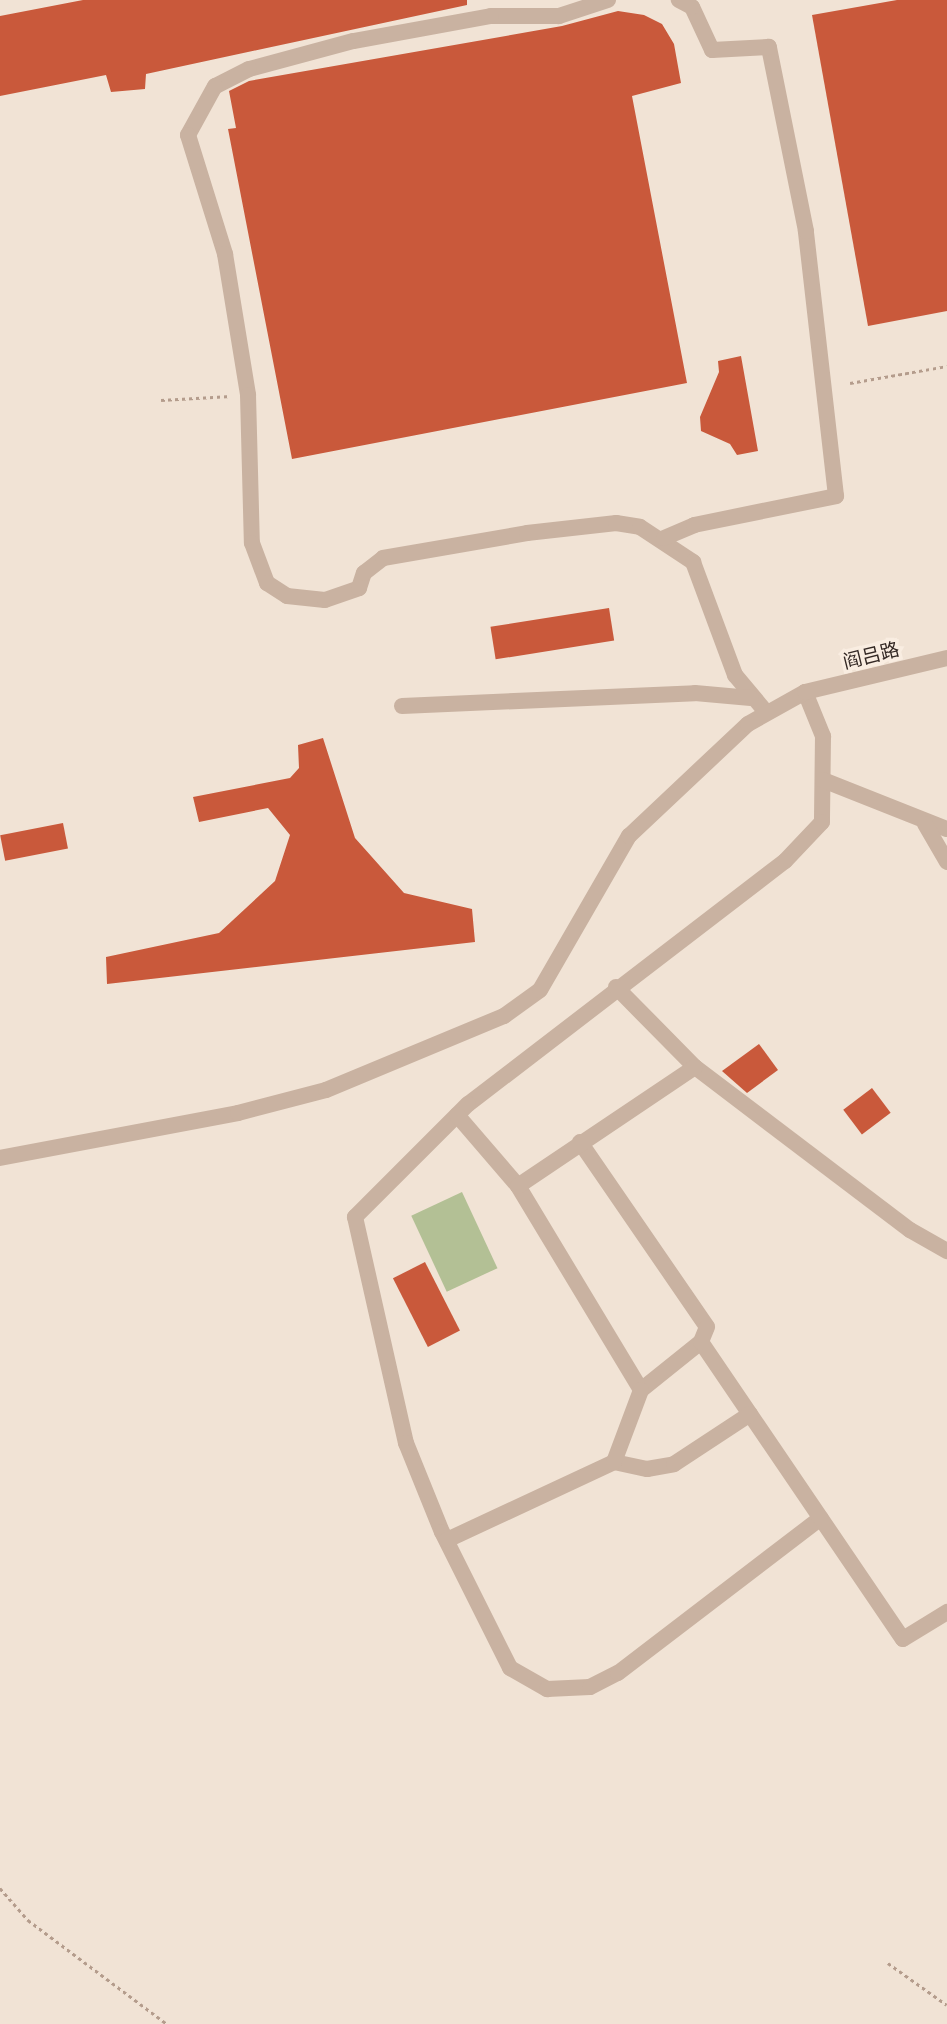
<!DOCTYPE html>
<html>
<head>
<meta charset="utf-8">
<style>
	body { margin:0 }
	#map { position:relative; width:947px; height:2024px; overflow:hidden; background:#f1e3d5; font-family:Commissioner,"Noto Sans SC",sans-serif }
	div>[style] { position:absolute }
	.green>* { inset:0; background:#b3c095; transform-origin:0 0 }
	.building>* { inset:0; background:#c9593b; transform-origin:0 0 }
	.path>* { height:2.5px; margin-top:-1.25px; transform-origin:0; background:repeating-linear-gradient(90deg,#b49c8c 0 3.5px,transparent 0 7px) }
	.minor>* { height:16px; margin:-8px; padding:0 8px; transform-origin:8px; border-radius:8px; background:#c9b2a1 }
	span { translate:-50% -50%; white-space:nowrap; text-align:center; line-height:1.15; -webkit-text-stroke:7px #f9ede1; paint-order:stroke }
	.street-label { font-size:19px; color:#332824 }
</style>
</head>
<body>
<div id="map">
	<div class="green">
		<i style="left:462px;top:1192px;width:84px;height:56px;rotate:65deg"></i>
	</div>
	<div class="building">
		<i style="clip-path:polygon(83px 0,467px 0,467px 5px,146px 74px,145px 89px,111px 92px,106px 75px,0 96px,0 16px)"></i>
		<i style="clip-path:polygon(897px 0,947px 0,947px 311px,868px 326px,812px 15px)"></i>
		<i style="clip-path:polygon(618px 11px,644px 15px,662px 24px,674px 44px,681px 83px,632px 96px,687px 383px,292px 459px,228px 129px,236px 128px,229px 91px,249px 81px,562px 26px)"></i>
		<i style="clip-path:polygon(741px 356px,758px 451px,737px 455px,730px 444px,701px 431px,700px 417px,719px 372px,718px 361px)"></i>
		<i style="left:609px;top:608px;width:33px;height:120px;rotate:81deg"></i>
		<i style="clip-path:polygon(323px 738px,355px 838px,404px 893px,472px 909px,475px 942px,107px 984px,106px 957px,219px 933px,275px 881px,290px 835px,268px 808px,199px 822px,193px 797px,290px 778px,299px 768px,298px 745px)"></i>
		<i style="left:63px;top:823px;width:26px;height:64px;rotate:79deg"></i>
		<i style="clip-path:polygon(759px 1044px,778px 1070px,747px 1093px,722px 1071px)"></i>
		<i style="left:872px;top:1088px;width:31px;height:36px;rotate:53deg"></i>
		<i style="left:425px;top:1262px;width:77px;height:36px;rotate:63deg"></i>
	</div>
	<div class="path">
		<i style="left:850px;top:383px;width:98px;rotate:-9.9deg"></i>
		<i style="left:161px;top:400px;width:70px;rotate:-3.3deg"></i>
		<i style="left:0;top:1888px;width:43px;rotate:48.8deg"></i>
		<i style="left:28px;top:1920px;width:174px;rotate:36.8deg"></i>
		<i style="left:888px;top:1963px;width:72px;rotate:35.4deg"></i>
	</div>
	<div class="minor">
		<i style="left:608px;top:0;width:52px;rotate:161.9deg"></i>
		<i style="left:559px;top:16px;width:68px;rotate:180deg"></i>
		<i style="left:491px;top:16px;width:140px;rotate:169.7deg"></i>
		<i style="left:353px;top:41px;width:108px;rotate:164.9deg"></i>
		<i style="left:249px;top:69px;width:38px;rotate:153deg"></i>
		<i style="left:215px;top:86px;width:56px;rotate:118.9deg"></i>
		<i style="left:188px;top:135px;width:125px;rotate:72.7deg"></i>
		<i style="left:225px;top:254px;width:143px;rotate:80.7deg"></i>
		<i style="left:248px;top:395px;width:148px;rotate:88.5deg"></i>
		<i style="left:252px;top:543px;width:43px;rotate:69.4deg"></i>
		<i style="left:267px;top:583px;width:24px;rotate:33deg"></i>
		<i style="left:287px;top:596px;width:38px;rotate:6deg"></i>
		<i style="left:325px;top:600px;width:36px;rotate:-19deg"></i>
		<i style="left:359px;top:588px;width:16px;rotate:-72deg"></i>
		<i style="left:364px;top:573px;width:24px;rotate:-38deg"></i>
		<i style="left:383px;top:558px;width:146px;rotate:-9.8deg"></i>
		<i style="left:527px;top:533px;width:90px;rotate:-6.4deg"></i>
		<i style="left:616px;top:523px;width:24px;rotate:9deg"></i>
		<i style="left:640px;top:527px;width:64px;rotate:33.4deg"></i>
		<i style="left:693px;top:562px;width:121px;rotate:69.6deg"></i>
		<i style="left:735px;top:675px;width:48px;rotate:50deg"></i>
		<i style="left:664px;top:538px;width:33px;rotate:-23deg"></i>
		<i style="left:694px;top:525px;width:145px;rotate:-11.5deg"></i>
		<i style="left:836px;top:496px;width:267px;rotate:-96.5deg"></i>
		<i style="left:806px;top:231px;width:188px;rotate:-101.4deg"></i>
		<i style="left:769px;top:47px;width:57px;rotate:177deg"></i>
		<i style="left:712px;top:50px;width:47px;rotate:-114.9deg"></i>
		<i style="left:692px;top:7px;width:15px;rotate:-152deg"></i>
		<i style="left:805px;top:692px;width:48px;rotate:67.8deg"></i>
		<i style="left:823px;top:736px;width:86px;rotate:90.7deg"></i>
		<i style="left:822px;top:822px;width:54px;rotate:133.5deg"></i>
		<i style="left:785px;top:861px;width:399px;rotate:142.5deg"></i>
		<i style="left:468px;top:1104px;width:160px;rotate:135deg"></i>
		<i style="left:355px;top:1217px;width:232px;rotate:77.3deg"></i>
		<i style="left:406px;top:1443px;width:96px;rotate:68deg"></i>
		<i style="left:442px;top:1532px;width:152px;rotate:63.4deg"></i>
		<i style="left:510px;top:1668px;width:43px;rotate:29.6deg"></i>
		<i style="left:547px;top:1689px;width:43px;rotate:-2.7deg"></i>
		<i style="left:590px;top:1687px;width:31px;rotate:-27deg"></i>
		<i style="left:618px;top:1673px;width:255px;rotate:-37.4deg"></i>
		<i style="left:402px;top:706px;width:293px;rotate:-2.5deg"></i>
		<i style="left:695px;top:693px;width:56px;rotate:5.1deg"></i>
		<i style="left:823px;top:780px;width:133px;rotate:21.6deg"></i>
		<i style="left:925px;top:824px;width:44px;rotate:59.9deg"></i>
		<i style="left:616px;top:987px;width:112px;rotate:45.4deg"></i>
		<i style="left:695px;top:1067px;width:270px;rotate:37.2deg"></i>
		<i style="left:910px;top:1230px;width:43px;rotate:29.6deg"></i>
		<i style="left:457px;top:1115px;width:94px;rotate:49.3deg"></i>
		<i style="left:518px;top:1186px;width:238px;rotate:58.9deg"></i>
		<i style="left:641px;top:1390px;width:77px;rotate:-38.7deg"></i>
		<i style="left:701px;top:1342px;width:359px;rotate:55.8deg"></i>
		<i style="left:903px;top:1639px;width:52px;rotate:-31.5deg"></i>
		<i style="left:580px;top:1142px;width:224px;rotate:55.5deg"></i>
		<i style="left:707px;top:1327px;width:16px;rotate:112deg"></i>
		<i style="left:0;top:1158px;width:242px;rotate:-10.7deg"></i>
		<i style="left:238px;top:1113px;width:91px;rotate:-14.6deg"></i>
		<i style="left:326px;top:1090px;width:193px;rotate:-22.6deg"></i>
		<i style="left:504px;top:1016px;width:44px;rotate:-35.8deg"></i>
		<i style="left:540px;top:990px;width:178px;rotate:-60deg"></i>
		<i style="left:629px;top:836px;width:163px;rotate:-43.3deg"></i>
		<i style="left:748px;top:724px;width:65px;rotate:-29.3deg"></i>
		<i style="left:805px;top:692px;width:146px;rotate:-13.5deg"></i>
		<i style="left:518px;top:1186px;width:213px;rotate:-33.9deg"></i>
		<i style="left:614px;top:1462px;width:34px;rotate:12deg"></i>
		<i style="left:647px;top:1469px;width:27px;rotate:-10deg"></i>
		<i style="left:674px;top:1464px;width:91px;rotate:-33.3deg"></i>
		<i style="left:447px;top:1540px;width:184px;rotate:-25deg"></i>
		<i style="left:614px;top:1462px;width:77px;rotate:-69.4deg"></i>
	</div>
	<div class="street-label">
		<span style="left:871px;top:655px;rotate:-14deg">阎吕路</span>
	</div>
</div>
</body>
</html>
